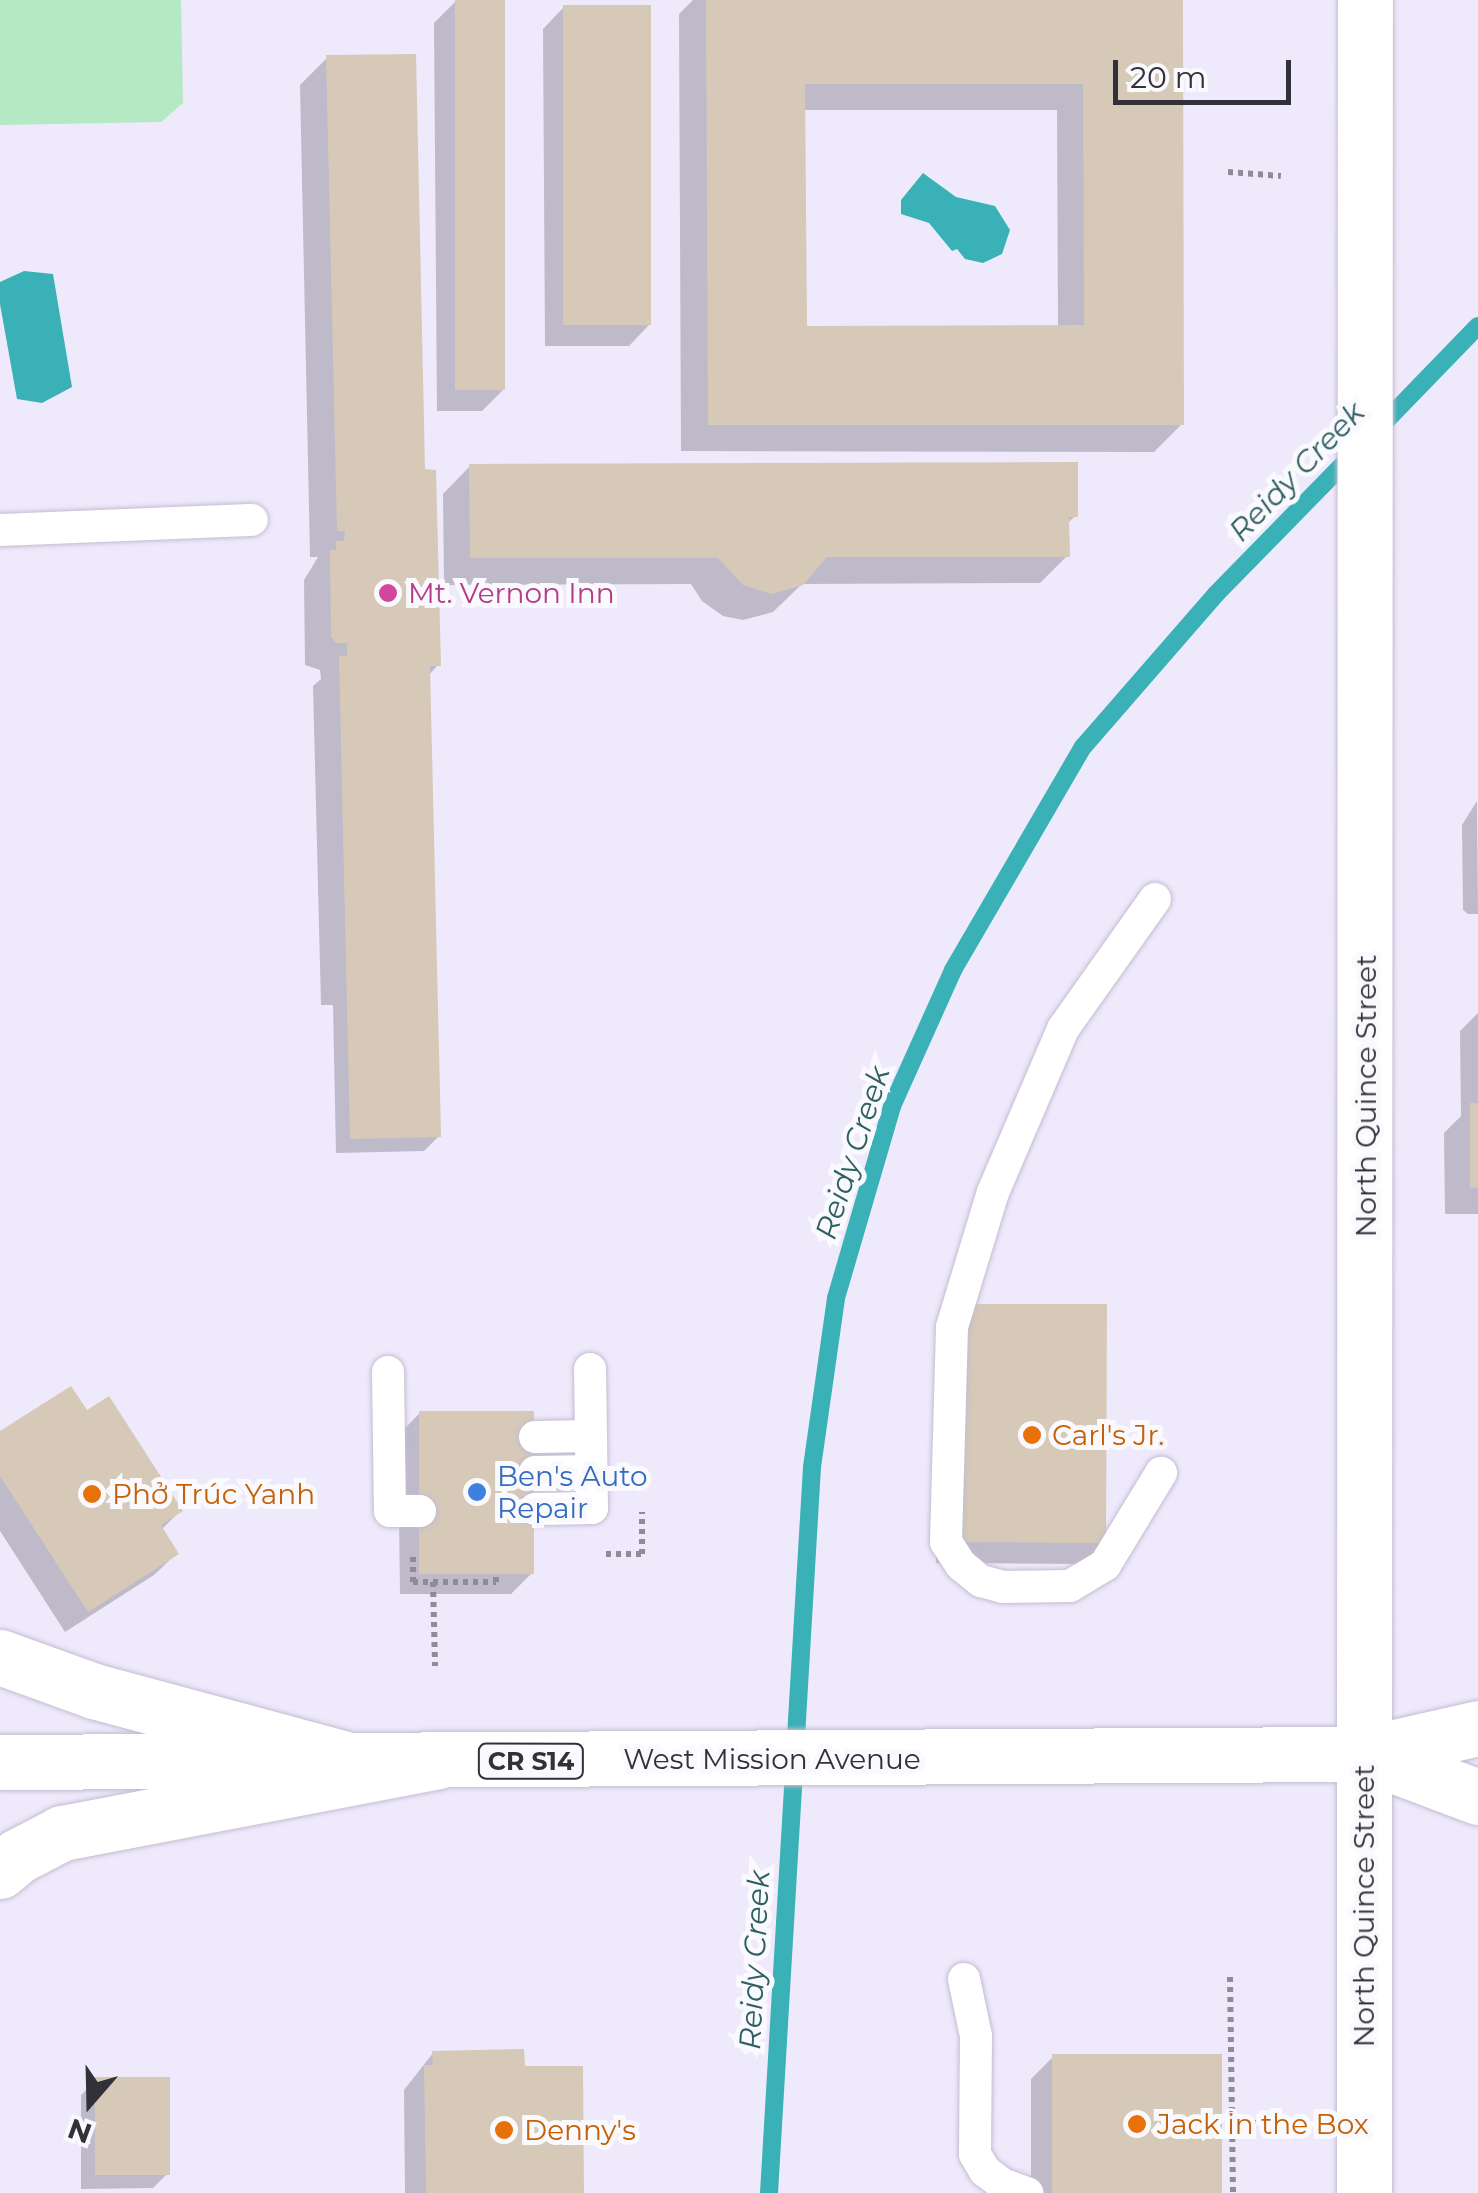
<!DOCTYPE html>
<html>
<head>
<meta charset="utf-8">
<style>
	body { margin:0 }
	#map { position:relative; width:1478px; height:2193px; overflow:hidden; background:#efe9fc; font-family:Montserrat,sans-serif }
	div>[style] { position:absolute }
	.green>* { inset:0; background:#b5e9c3 }
	.water>* { inset:0; background:#3ab1b7 }
	.shadow>* { inset:0; background:#0003 }
	.stream>* { height:18px; margin:-9px; padding:0 9px; transform-origin:9px; border-radius:9px; background:#3ab1b7 }
	.building>* { inset:0; background:#d6c9b8; transform-origin:0 0 }
	.path>* { height:6px; margin-top:-3px; transform-origin:0; background:repeating-linear-gradient(90deg,#8f8b98 0 5px,transparent 0 10px) }
	.roads { filter:drop-shadow(0 0 2px #c3bdd0) drop-shadow(0 0 2px #c3bdd0) }
	.service>* { height:32px; margin:-16px; padding:0 16px; transform-origin:16px; border-radius:16px; background:#fff }
	.tertiary>* { height:55px; margin:-27.5px; padding:0 27.5px; transform-origin:27.5px; border-radius:27.5px; background:#fff }
	.secondary>* { height:55px; margin:-27.5px; padding:0 27.5px; transform-origin:27.5px; border-radius:27.5px; background:#fff }
	.primary>* { height:55px; margin:-27.5px; padding:0 27.5px; transform-origin:27.5px; border-radius:27.5px; background:#fff }
	.trunk>* { height:55px; margin:-27.5px; padding:0 27.5px; transform-origin:27.5px; border-radius:27.5px; background:#fff }
	.dots>* { width:28px; height:28px; translate:-50% -50%; box-sizing:border-box; border:5px solid #faf9fd; border-radius:50% }
	span { translate:-50% -50%; white-space:nowrap; text-align:center; line-height:1.15; -webkit-text-stroke:10px #faf9fd; paint-order:stroke }
	.shield-label span { padding:2px 8px; background:#faf9fd; border:2px solid; border-radius:8px; -webkit-text-stroke-width:0 }
	.shield-label { font-size:25px; color:#333138; font-weight:700 }
	.hotel-label { font-size:28px; color:#b23c85 }
	.left { translate:0 -50%; text-align:left }
	.street-label { font-size:28px; color:#333138 }
	.food-label { font-size:28px; color:#c56008 }
	.shop-label { font-size:28px; color:#366cbe }
	.water-label { font-size:30px; color:#2e6062; font-style:italic }
	.north { position:absolute; left:40px; top:2053px; width:100px; height:100px; -webkit-text-stroke:8px #faf9fd; paint-order:stroke; rotate:200deg; font-size:28px; font-weight:700; line-height:40px; text-align:center; color:#333138 }
	.north::after { content:''; display:block; margin:auto; width:35px; height:45px; background:#333138; clip-path:polygon(50% 0,100% 100%,50% 72%,0 100%) }
	.scale { position:absolute; left:1113px; top:60px; width:178px; height:45px; box-sizing:border-box; border:5px solid #333138; border-top:0; padding-left:12px; font-size:30px; line-height:35px; white-space:nowrap; color:#333138; -webkit-text-stroke:8px #faf9fd; paint-order:stroke }
</style>
</head>
<body>
<div id="map">
	<div class="green">
		<i style="clip-path:polygon(0 0,181px 0,183px 103px,161px 122px,0 125px)"></i>
	</div>
	<div class="water">
		<i style="clip-path:polygon(923px 173px,956px 197px,995px 206px,1010px 230px,1002px 254px,983px 263px,965px 259px,957px 249px,952px 251px,929px 223px,901px 214px,901px 200px)"></i>
		<i style="clip-path:polygon(24px 271px,53px 274px,72px 387px,42px 403px,17px 399px,0 304px,0 282px)"></i>
	</div>
	<div class="shadow">
		<i style="clip-path:polygon(evenodd,693px 0,1181px 0,1182px 424px,1154px 452px,681px 451px,679px 14px,693px 0,803px 110px,1057px 110px,1058px 328px,805px 328px,803px 110px)"></i>
		<i style="clip-path:polygon(456px 1px,504px 389px,482px 411px,437px 411px,434px 23px)"></i>
		<i style="clip-path:polygon(564px 7px,650px 324px,629px 346px,545px 346px,543px 29px)"></i>
		<i style="clip-path:polygon(327px 58px,423px 471px,438px 665px,428px 676px,439px 1136px,424px 1151px,336px 1153px,333px 1005px,321px 1005px,313px 686px,321px 679px,320px 670px,305px 665px,304px 580px,318px 557px,310px 557px,300px 85px)"></i>
		<i style="clip-path:polygon(470px 466px,1075px 516px,1067px 524px,1067px 556px,1040px 583px,802px 584px,773px 612px,743px 620px,723px 616px,702px 601px,691px 584px,444px 585px,443px 494px)"></i>
		<i style="clip-path:polygon(1477px 801px,1478px 914px,1468px 914px,1463px 910px,1462px 825px)"></i>
		<i style="clip-path:polygon(1478px 1013px,1478px 1214px,1445px 1214px,1444px 1133px,1461px 1116px,1460px 1031px)"></i>
		<i style="clip-path:polygon(972px 1306px,1104px 1542px,1082px 1564px,936px 1563px,936px 1351px)"></i>
		<i style="clip-path:polygon(420px 1413px,533px 1572px,511px 1594px,400px 1594px,398px 1435px)"></i>
		<i style="clip-path:polygon(86px 1414px,180px 1511px,161px 1530px,176px 1554px,154px 1575px,65px 1632px,0 1531px,0 1434px)"></i>
		<i style="clip-path:polygon(433px 2053px,522px 2069px,582px 2193px,405px 2193px,404px 2090px)"></i>
		<i style="clip-path:polygon(1053px 2057px,1221px 2193px,1031px 2193px,1031px 2079px)"></i>
		<i style="clip-path:polygon(96px 2080px,168px 2173px,153px 2188px,81px 2189px,81px 2095px)"></i>
	</div>
	<div class="stream">
		<i style="left:1379px;top:428px;width:142px;rotate:-45.9deg"></i>
		<i style="left:769px;top:2193px;width:727px;rotate:-86.61deg"></i>
		<i style="left:812px;top:1467px;width:171px;rotate:-81.9deg"></i>
		<i style="left:836px;top:1298px;width:200px;rotate:-73.7deg"></i>
		<i style="left:892px;top:1106px;width:149px;rotate:-65.8deg"></i>
		<i style="left:953px;top:970px;width:258px;rotate:-59.8deg"></i>
		<i style="left:1083px;top:747px;width:203px;rotate:-49deg"></i>
		<i style="left:1216px;top:594px;width:197px;rotate:-45.6deg"></i>
	</div>
	<div class="building">
		<i style="left:455px;top:0;width:50px;height:390px"></i>
		<i style="clip-path:polygon(evenodd,706px 0,1183px 0,1184px 425px,708px 425px,706px 0,805px 84px,1083px 84px,1084px 325px,807px 326px,805px 84px)"></i>
		<i style="left:563px;top:5px;width:88px;height:320px"></i>
		<i style="clip-path:polygon(416px 54px,425px 469px,436px 470px,441px 666px,430px 666px,441px 1137px,350px 1139px,339px 656px,347px 656px,347px 643px,336px 643px,331px 637px,330px 550px,336px 550px,336px 541px,344px 541px,345px 531px,337px 531px,326px 55px)"></i>
		<i style="clip-path:polygon(1078px 462px,1078px 517px,1069px 517px,1070px 557px,827px 557px,803px 585px,772px 594px,743px 585px,718px 558px,470px 558px,469px 464px)"></i>
		<i style="left:1470px;top:1103px;width:8px;height:85px"></i>
		<i style="clip-path:polygon(971px 1304px,1107px 1304px,1106px 1543px,957px 1542px,957px 1327px,971px 1327px)"></i>
		<i style="clip-path:polygon(71px 1386px,87px 1410px,109px 1396px,183px 1511px,161px 1525px,179px 1554px,88px 1612px,0 1476px,0 1431px)"></i>
		<i style="left:419px;top:1411px;width:115px;height:163px"></i>
		<i style="clip-path:polygon(524px 2049px,525px 2066px,583px 2066px,584px 2193px,426px 2193px,424px 2065px,433px 2065px,432px 2051px)"></i>
		<i style="left:1222px;top:2054px;width:139px;height:170px;rotate:90deg"></i>
		<i style="left:95px;top:2077px;width:75px;height:98px"></i>
	</div>
	<div class="path">
		<i style="left:1228px;top:172px;width:53px;rotate:4.3deg"></i>
		<i style="left:606px;top:1554px;width:36px"></i>
		<i style="left:642px;top:1554px;width:42px;rotate:-90deg"></i>
		<i style="left:413px;top:1557px;width:25px;rotate:90deg"></i>
		<i style="left:413px;top:1582px;width:83px"></i>
		<i style="left:496px;top:1582px;width:8px;rotate:-90deg"></i>
		<i style="left:433px;top:1582px;width:84px;rotate:88.6deg"></i>
		<i style="left:1230px;top:1977px;width:216px;rotate:89.2deg"></i>
		<i style="left:1231px;top:2123px;width:72px"></i>
	</div>
	<div class="roads">
		<div class="service">
			<i style="left:0;top:530px;width:252px;rotate:-2.3deg"></i>
			<i style="left:1155px;top:899px;width:159px;rotate:125.3deg"></i>
			<i style="left:1063px;top:1029px;width:177px;rotate:113.2deg"></i>
			<i style="left:993px;top:1192px;width:141px;rotate:106.9deg"></i>
			<i style="left:952px;top:1327px;width:215px;rotate:91.6deg"></i>
			<i style="left:946px;top:1542px;width:27px;rotate:57deg"></i>
			<i style="left:961px;top:1565px;width:26px;rotate:39deg"></i>
			<i style="left:981px;top:1581px;width:23px;rotate:15deg"></i>
			<i style="left:1003px;top:1587px;width:67px;rotate:-0.9deg"></i>
			<i style="left:1070px;top:1586px;width:41px;rotate:-31deg"></i>
			<i style="left:1105px;top:1565px;width:108px;rotate:-58.7deg"></i>
			<i style="left:388px;top:1372px;width:139px;rotate:89.2deg"></i>
			<i style="left:390px;top:1511px;width:30px"></i>
			<i style="left:535px;top:1437px;width:56px;rotate:-1deg"></i>
			<i style="left:535px;top:1472px;width:56px;rotate:-1deg"></i>
			<i style="left:535px;top:1509px;width:57px;rotate:-1deg"></i>
			<i style="left:592px;top:1508px;width:139px;rotate:-90.8deg"></i>
			<i style="left:964px;top:1979px;width:58px;rotate:78.1deg"></i>
			<i style="left:976px;top:2036px;width:118px;rotate:90.5deg"></i>
			<i style="left:975px;top:2154px;width:20px;rotate:60deg"></i>
			<i style="left:985px;top:2171px;width:21px;rotate:37deg"></i>
			<i style="left:1002px;top:2184px;width:27px;rotate:20deg"></i>
		</div>
		<div class="tertiary">
			<i style="left:1364px;top:1754px;width:439px;rotate:90deg"></i>
		</div>
		<div class="secondary">
			<i style="left:1364px;top:1754px;width:1754px;rotate:-89.97deg"></i>
		</div>
		<div class="primary">
			<i style="left:1364px;top:1754px;width:122px;rotate:20.7deg"></i>
			<i style="left:0;top:1762px;width:1364px;rotate:-0.34deg"></i>
			<i style="left:1364px;top:1754px;width:117px;rotate:-12.8deg"></i>
		</div>
		<div class="trunk">
			<i style="left:0;top:1657px;width:100px;rotate:19.9deg"></i>
			<i style="left:94px;top:1691px;width:272px;rotate:15.1deg"></i>
			<i style="left:0;top:1871px;width:23px;rotate:-40deg"></i>
			<i style="left:18px;top:1856px;width:50px;rotate:-27.6deg"></i>
			<i style="left:62px;top:1833px;width:383px;rotate:-10.8deg"></i>
		</div>
	</div>
	<div class="dots">
		<i style="left:388px;top:593px;background:#d1479c"></i>
		<i style="left:1032px;top:1435px;background:#e8710a"></i>
		<i style="left:477px;top:1492px;background:#3f7fe0"></i>
		<i style="left:92px;top:1494px;background:#e8710a"></i>
		<i style="left:1137px;top:2124px;background:#e8710a"></i>
		<i style="left:504px;top:2130px;background:#e8710a"></i>
	</div>
	<div class="shield-label">
		<span style="left:531px;top:1761px">CR S14</span>
	</div>
	<div class="hotel-label">
		<span class="left" style="left:408px;top:593px">Mt. Vernon Inn</span>
	</div>
	<div class="street-label">
		<span style="left:1366px;top:1096px;rotate:-90deg">North Quince Street</span>
		<span style="left:772px;top:1759px">West Mission Avenue</span>
		<span style="left:1364px;top:1906px;rotate:-90deg">North Quince Street</span>
	</div>
	<div class="food-label">
		<span class="left" style="left:1052px;top:1435px">Carl's Jr.</span>
		<span class="left" style="left:112px;top:1494px">Phở Trúc Yanh</span>
		<span class="left" style="left:1157px;top:2124px">Jack in the Box</span>
		<span class="left" style="left:524px;top:2130px">Denny's</span>
	</div>
	<div class="shop-label">
		<span class="left" style="left:497px;top:1492px">Ben's Auto<br>Repair</span>
	</div>
	<div class="water-label">
		<span style="left:1297px;top:472px;rotate:-46deg">Reidy Creek</span>
		<span style="left:853px;top:1153px;rotate:-72deg">Reidy Creek</span>
		<span style="left:755px;top:1960px;rotate:-87deg">Reidy Creek</span>
	</div>
	<div class="north">N</div>
	<div class="scale">20 m</div>
</div>
</body>
</html>
